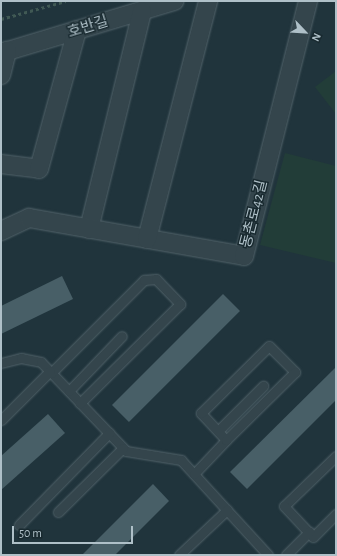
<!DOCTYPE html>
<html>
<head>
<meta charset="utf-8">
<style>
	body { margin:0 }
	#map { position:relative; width:337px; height:556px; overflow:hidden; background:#20343c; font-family:"Alegreya Sans","Noto Sans KR",sans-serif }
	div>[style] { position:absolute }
	.green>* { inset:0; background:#223d38 }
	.building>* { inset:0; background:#485f67; transform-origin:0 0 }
	.path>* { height:2.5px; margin-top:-1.25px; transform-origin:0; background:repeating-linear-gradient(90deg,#405954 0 3px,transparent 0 6px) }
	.roads { filter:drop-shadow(0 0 1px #52636a) drop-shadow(0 0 1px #52636a) }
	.service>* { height:9px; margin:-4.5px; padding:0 4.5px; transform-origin:4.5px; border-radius:4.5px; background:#34454c }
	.minor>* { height:18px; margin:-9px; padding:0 9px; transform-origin:9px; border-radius:9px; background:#34454c }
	span { translate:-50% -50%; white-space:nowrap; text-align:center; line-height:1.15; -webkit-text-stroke:3px #192a30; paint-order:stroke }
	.street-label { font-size:15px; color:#afc0c8 }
	.frame { position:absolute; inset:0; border:2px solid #afc0c8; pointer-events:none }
	.north { position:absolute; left:285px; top:12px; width:40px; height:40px; -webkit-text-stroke:3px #192a30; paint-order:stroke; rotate:115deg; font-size:11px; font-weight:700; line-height:16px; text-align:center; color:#afc0c8 }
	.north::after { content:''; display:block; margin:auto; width:14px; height:18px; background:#afc0c8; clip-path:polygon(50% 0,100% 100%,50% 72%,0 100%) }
	.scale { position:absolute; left:12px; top:526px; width:121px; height:18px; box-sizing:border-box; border:2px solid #afc0c8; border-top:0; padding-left:5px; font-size:12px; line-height:14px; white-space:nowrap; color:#afc0c8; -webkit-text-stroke:3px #192a30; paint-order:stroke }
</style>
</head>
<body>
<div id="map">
	<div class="green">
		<i style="clip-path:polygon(336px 71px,336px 114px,315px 87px)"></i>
		<i style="clip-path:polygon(285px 153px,336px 166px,336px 263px,260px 245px)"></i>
	</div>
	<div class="building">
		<i style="clip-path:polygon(62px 276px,73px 299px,1px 334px,1px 306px)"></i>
		<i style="left:223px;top:294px;width:24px;height:157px;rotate:45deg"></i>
		<i style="clip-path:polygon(336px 367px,336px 400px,247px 489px,230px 472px)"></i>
		<i style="clip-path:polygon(48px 414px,65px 433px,1px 490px,1px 456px)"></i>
		<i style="clip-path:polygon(153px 484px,169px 501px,115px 555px,82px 555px)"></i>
	</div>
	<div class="path">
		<i style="left:1px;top:19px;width:67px;rotate:-15.5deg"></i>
	</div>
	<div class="roads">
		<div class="service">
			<i style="left:1px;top:363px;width:21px;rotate:-14deg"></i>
			<i style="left:21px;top:358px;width:20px;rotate:11deg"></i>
			<i style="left:41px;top:362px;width:123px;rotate:46.3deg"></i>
			<i style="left:126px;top:451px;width:56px;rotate:9.3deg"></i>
			<i style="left:181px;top:460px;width:129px;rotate:47.5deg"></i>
			<i style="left:51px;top:373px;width:132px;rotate:-45deg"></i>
			<i style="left:144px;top:280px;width:12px;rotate:-5deg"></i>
			<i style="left:156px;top:279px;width:35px;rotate:46deg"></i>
			<i style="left:180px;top:304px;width:141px;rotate:135.3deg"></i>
			<i style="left:69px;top:391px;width:76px;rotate:-46.1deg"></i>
			<i style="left:1px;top:420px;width:69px;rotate:-45deg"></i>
			<i style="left:218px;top:431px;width:64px;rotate:-45deg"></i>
			<i style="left:336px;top:456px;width:72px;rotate:136.1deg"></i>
			<i style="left:284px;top:506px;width:42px;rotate:46.9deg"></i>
			<i style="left:313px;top:537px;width:33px;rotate:-45deg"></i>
			<i style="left:194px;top:474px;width:47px;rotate:-46.7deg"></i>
			<i style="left:226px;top:440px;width:37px;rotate:-133deg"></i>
			<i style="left:201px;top:413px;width:95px;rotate:-44.6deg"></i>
			<i style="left:269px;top:346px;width:37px;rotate:45deg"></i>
			<i style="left:295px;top:372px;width:97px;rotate:135.4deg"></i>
			<i style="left:58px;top:512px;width:91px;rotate:-44.6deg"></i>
			<i style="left:19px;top:525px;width:129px;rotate:-45.6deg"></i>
			<i style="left:179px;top:555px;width:66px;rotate:-43.2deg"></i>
			<i style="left:286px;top:555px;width:33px;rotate:-45deg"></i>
		</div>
		<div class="minor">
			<i style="left:1px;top:53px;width:181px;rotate:-16.7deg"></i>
			<i style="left:1px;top:75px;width:25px;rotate:-76deg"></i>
			<i style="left:1px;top:164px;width:38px;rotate:7deg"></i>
			<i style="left:39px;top:169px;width:144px;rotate:-74.7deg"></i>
			<i style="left:89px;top:229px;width:224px;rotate:-76.3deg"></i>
			<i style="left:1px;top:231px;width:31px;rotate:-25deg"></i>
			<i style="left:29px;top:218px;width:218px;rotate:10deg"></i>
			<i style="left:244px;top:256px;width:263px;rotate:-75.9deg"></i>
			<i style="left:147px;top:239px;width:246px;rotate:-75.6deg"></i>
		</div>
	</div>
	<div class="street-label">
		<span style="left:88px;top:27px;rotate:-17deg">호반길</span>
		<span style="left:254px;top:214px;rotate:-76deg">동촌로42길</span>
	</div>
	<div class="frame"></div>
	<div class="north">N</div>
	<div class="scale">50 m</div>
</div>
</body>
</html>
